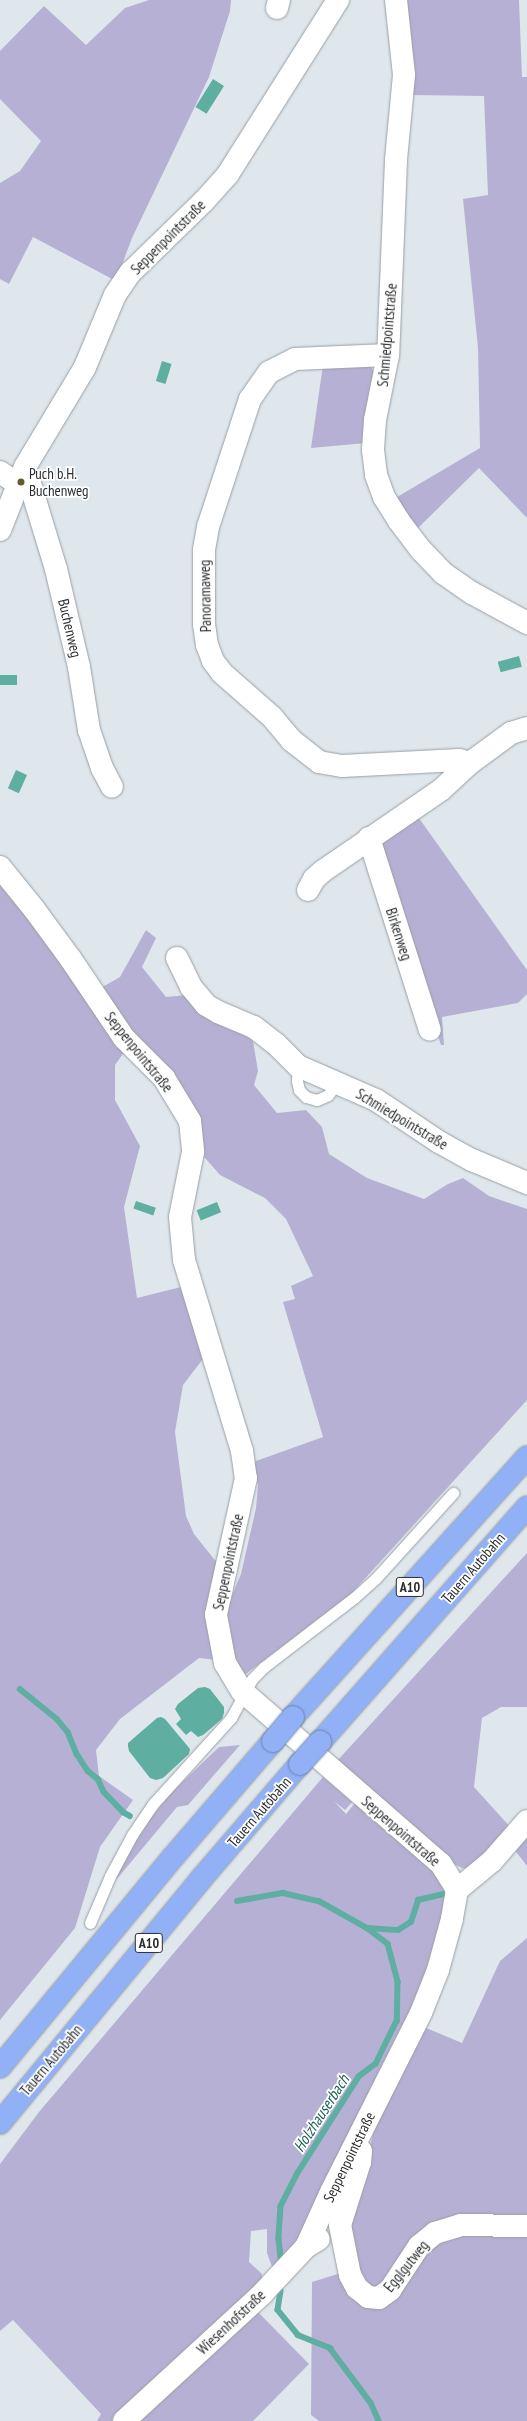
<!DOCTYPE html>
<html>
<head>
<meta charset="utf-8">
<style>
	body { margin:0 }
	#map { position:relative; width:527px; height:2421px; overflow:hidden; background:#dfe7ec; font-family:"PT Sans Narrow",sans-serif }
	div>[style] { position:absolute }
	.green>* { inset:0; background:#b6b1d4 }
	.water>* { inset:0; background:#5eaea2; transform-origin:0 0 }
	.stream>* { height:5.5px; margin:-2.75px; padding:0 2.75px; transform-origin:2.75px; border-radius:2.75px; background:#5eaea2 }
	.roads { filter:drop-shadow(0 0 1px #989fa4) drop-shadow(0 0 1px #989fa4) }
	.service>* { height:11px; margin:-5.5px; padding:0 5.5px; transform-origin:5.5px; border-radius:5.5px; background:#fff }
	.minor>* { height:22px; margin:-11px; padding:0 11px; transform-origin:11px; border-radius:11px; background:#fff }
	.motorway>* { height:22px; margin:-11px; padding:0 11px; transform-origin:11px; border-radius:11px; background:#91b0f5 }
	.bridges { filter:drop-shadow(0 0 1px #6d82b0) drop-shadow(0 0 1px #6d82b0) }
	.motorway-bridge>* { height:22px; margin:-11px; padding:0 11px; transform-origin:11px; border-radius:11px; background:#91b0f5 }
	.dots>* { width:11px; height:11px; translate:-50% -50%; box-sizing:border-box; border:2px solid #fff; border-radius:50% }
	span { translate:-50% -50%; white-space:nowrap; text-align:center; line-height:1.15; -webkit-text-stroke:3.5px #fff; paint-order:stroke }
	.shield-label span { padding:1px 3px; background:#fff; border:1px solid; border-radius:3px; -webkit-text-stroke-width:0 }
	.shield-label { font-size:14px; color:#2b2e30; font-weight:700 }
	.street-label { font-size:15px; color:#2b2e30 }
	.poi-label { font-size:15px; color:#2b2e30 }
	.left { translate:0 -50%; text-align:left }
	.water-label { font-size:16px; color:#1e6058; font-style:italic }
</style>
</head>
<body>
<div id="map">
	<div class="green">
		<i style="clip-path:polygon(149px 0,231px 0,230px 11px,209px 77px,132px 238px,116px 281px,33px 237px,9px 284px,0 279px,0 183px,20px 171px,41px 141px,0 99px,0 51px,44px 6px,86px 45px,125px 8px)"></i>
		<i style="clip-path:polygon(405px 0,519px 0,522px 77px,527px 77px,527px 518px,479px 468px,416px 530px,392px 500px,480px 448px,478px 348px,463px 199px,488px 195px,484px 96px,410px 95px)"></i>
		<i style="clip-path:polygon(363px 363px,371px 367px,375px 374px,366px 443px,311px 448px,323px 365px)"></i>
		<i style="clip-path:polygon(416px 814px,527px 970px,527px 994px,518px 1003px,442px 1017px,444px 1045px,441px 1045px,381px 855px,381px 843px)"></i>
		<i style="clip-path:polygon(0 879px,125px 1051px,115px 1065px,115px 1100px,140px 1146px,124px 1207px,137px 1298px,185px 1286px,206px 1355px,183px 1385px,175px 1432px,186px 1516px,194px 1534px,214px 1559px,223px 1567px,217px 1660px,199px 1658px,120px 1719px,96px 1750px,99px 1776px,133px 1800px,100px 1847px,75px 1928px,0 2020px)"></i>
		<i style="clip-path:polygon(146px 930px,156px 938px,142px 967px,166px 997px,187px 995px,204px 1009px,253px 1041px,258px 1071px,254px 1085px,277px 1113px,306px 1110px,322px 1127px,329px 1154px,367px 1178px,424px 1199px,448px 1184px,463px 1178px,489px 1196px,527px 1209px,527px 1400px,351px 1594px,242px 1677px,232px 1658px,226px 1609px,241px 1574px,256px 1508px,258px 1485px,253px 1462px,323px 1437px,283px 1302px,295px 1299px,291px 1286px,313px 1276px,286px 1219px,265px 1198px,220px 1175px,199px 1151px,167px 1099px,134px 1058px,97px 990px,120px 977px)"></i>
		<i style="clip-path:polygon(527px 1553px,527px 1707px,501px 1707px,482px 1718px,474px 1787px,513px 1830px,470px 1869px,462px 1868px,452px 1863px,337px 1761px)"></i>
		<i style="clip-path:polygon(240px 1745px,188px 1805px,177px 1807px,116px 1880px,125px 1859px,149px 1820px,171px 1793px,219px 1747px)"></i>
		<i style="clip-path:polygon(323px 1777px,352px 1802px,345px 1810px,334px 1801px,346px 1814px,355px 1803px,429px 1865px,448px 1889px,431px 1978px,296px 2252px,274px 2272px,267px 2253px,267px 2229px,251px 2231px,249px 2262px,262px 2274px,262px 2284px,115px 2421px,97px 2421px,101px 2414px,13px 2320px,0 2331px,0 2164px,39px 2112px)"></i>
		<i style="clip-path:polygon(527px 1834px,527px 1866px,514px 1849px)"></i>
		<i style="clip-path:polygon(527px 1938px,527px 2421px,319px 2421px,311px 2415px,312px 2282px,357px 2268px,350px 2231px,376px 2121px,424px 2027px,462px 2043px,500px 1961px)"></i>
		<i style="clip-path:polygon(254px 2308px,309px 2364px,253px 2421px,134px 2421px)"></i>
	</div>
	<div class="water">
		<i style="left:213px;top:79px;width:13px;height:33px;rotate:32deg"></i>
		<i style="left:162px;top:361px;width:10px;height:21px;rotate:17deg"></i>
		<i style="left:519px;top:656px;width:11px;height:22px;rotate:75deg"></i>
		<i style="left:0;top:675px;width:17px;height:10px"></i>
		<i style="left:16px;top:770px;width:12px;height:20px;rotate:24deg"></i>
		<i style="left:136px;top:1201px;width:21px;height:8px;rotate:19deg"></i>
		<i style="left:217px;top:1202px;width:11px;height:22px;rotate:68deg"></i>
		<i style="clip-path:polygon(205px 1687px,210px 1689px,224px 1707px,224px 1713px,222px 1719px,203px 1735px,198px 1737px,191px 1731px,186px 1735px,176px 1724px,181px 1719px,175px 1709px,178px 1704px,198px 1688px)"></i>
		<i style="clip-path:polygon(161px 1717px,165px 1719px,190px 1749px,189px 1754px,163px 1778px,156px 1780px,150px 1778px,129px 1751px,128px 1746px,128px 1743px,157px 1718px)"></i>
	</div>
	<div class="stream">
		<i style="left:20px;top:1689px;width:48px;rotate:39deg"></i>
		<i style="left:57px;top:1719px;width:17px;rotate:50deg"></i>
		<i style="left:68px;top:1732px;width:24px;rotate:68deg"></i>
		<i style="left:77px;top:1754px;width:20px;rotate:57deg"></i>
		<i style="left:88px;top:1771px;width:13px;rotate:39deg"></i>
		<i style="left:98px;top:1779px;width:14px;rotate:65deg"></i>
		<i style="left:104px;top:1792px;width:28px;rotate:46deg"></i>
		<i style="left:123px;top:1812px;width:8px;rotate:30deg"></i>
		<i style="left:237px;top:1901px;width:47px;rotate:-9.9deg"></i>
		<i style="left:283px;top:1893px;width:37px;rotate:13deg"></i>
		<i style="left:319px;top:1901px;width:55px;rotate:29.4deg"></i>
		<i style="left:367px;top:1928px;width:26px;rotate:37deg"></i>
		<i style="left:388px;top:1944px;width:39px;rotate:75deg"></i>
		<i style="left:398px;top:1982px;width:39px;rotate:91deg"></i>
		<i style="left:397px;top:2021px;width:48px;rotate:116deg"></i>
		<i style="left:376px;top:2064px;width:21px;rotate:143deg"></i>
		<i style="left:359px;top:2077px;width:114px;rotate:122.4deg"></i>
		<i style="left:298px;top:2173px;width:38px;rotate:117deg"></i>
		<i style="left:281px;top:2207px;width:32px;rotate:94deg"></i>
		<i style="left:279px;top:2239px;width:19px;rotate:84deg"></i>
		<i style="left:368px;top:1928px;width:30px;rotate:4deg"></i>
		<i style="left:398px;top:1930px;width:15px;rotate:-32deg"></i>
		<i style="left:411px;top:1922px;width:23px;rotate:-72deg"></i>
		<i style="left:418px;top:1900px;width:26px;rotate:-13deg"></i>
		<i style="left:281px;top:2291px;width:19px;rotate:99deg"></i>
		<i style="left:278px;top:2310px;width:32px;rotate:51deg"></i>
		<i style="left:298px;top:2335px;width:35px;rotate:22deg"></i>
		<i style="left:330px;top:2348px;width:69px;rotate:53.3deg"></i>
		<i style="left:371px;top:2403px;width:20px;rotate:66deg"></i>
	</div>
	<div class="roads">
		<div class="service">
			<i style="left:298px;top:1066px;width:15px;rotate:94deg"></i>
			<i style="left:297px;top:1081px;width:9px;rotate:77deg"></i>
			<i style="left:299px;top:1090px;width:10px;rotate:45deg"></i>
			<i style="left:306px;top:1097px;width:11px;rotate:15deg"></i>
			<i style="left:317px;top:1100px;width:12px;rotate:-24deg"></i>
			<i style="left:328px;top:1095px;width:15px;rotate:-53deg"></i>
			<i style="left:90px;top:1923px;width:51px;rotate:-66.9deg"></i>
			<i style="left:110px;top:1876px;width:47px;rotate:-61.8deg"></i>
			<i style="left:132px;top:1835px;width:36px;rotate:-56deg"></i>
			<i style="left:152px;top:1805px;width:118px;rotate:-47.8deg"></i>
			<i style="left:231px;top:1718px;width:44px;rotate:-61.7deg"></i>
			<i style="left:252px;top:1679px;width:17px;rotate:-45deg"></i>
			<i style="left:264px;top:1667px;width:115px;rotate:-37.6deg"></i>
			<i style="left:355px;top:1597px;width:28px;rotate:-42deg"></i>
			<i style="left:376px;top:1578px;width:115px;rotate:-47.8deg"></i>
		</div>
		<div class="minor">
			<i style="left:396px;top:0;width:75px;rotate:83.9deg"></i>
			<i style="left:404px;top:75px;width:85px;rotate:95.4deg"></i>
			<i style="left:396px;top:160px;width:195px;rotate:92.3deg"></i>
			<i style="left:388px;top:355px;width:66px;rotate:101.3deg"></i>
			<i style="left:375px;top:420px;width:30px;rotate:94deg"></i>
			<i style="left:373px;top:450px;width:25px;rotate:83deg"></i>
			<i style="left:376px;top:475px;width:23px;rotate:70deg"></i>
			<i style="left:384px;top:497px;width:28px;rotate:58deg"></i>
			<i style="left:399px;top:521px;width:36px;rotate:53deg"></i>
			<i style="left:421px;top:550px;width:32px;rotate:46deg"></i>
			<i style="left:443px;top:573px;width:35px;rotate:35deg"></i>
			<i style="left:472px;top:593px;width:63px;rotate:28.6deg"></i>
			<i style="left:277px;top:8px;width:8px;rotate:-76deg"></i>
			<i style="left:388px;top:355px;width:93px;rotate:177.5deg"></i>
			<i style="left:295px;top:359px;width:29px;rotate:153deg"></i>
			<i style="left:269px;top:372px;width:33px;rotate:125deg"></i>
			<i style="left:250px;top:399px;width:135px;rotate:108.2deg"></i>
			<i style="left:208px;top:527px;width:23px;rotate:100deg"></i>
			<i style="left:204px;top:550px;width:74px;rotate:90deg"></i>
			<i style="left:204px;top:624px;width:21px;rotate:82deg"></i>
			<i style="left:207px;top:645px;width:17px;rotate:69deg"></i>
			<i style="left:213px;top:661px;width:15px;rotate:53deg"></i>
			<i style="left:222px;top:673px;width:67px;rotate:41.3deg"></i>
			<i style="left:272px;top:717px;width:30px;rotate:50deg"></i>
			<i style="left:291px;top:740px;width:36px;rotate:38deg"></i>
			<i style="left:319px;top:762px;width:23px;rotate:10deg"></i>
			<i style="left:342px;top:766px;width:117px;rotate:-2.9deg"></i>
			<i style="left:459px;top:760px;width:11px;rotate:15deg"></i>
			<i style="left:470px;top:763px;width:51px;rotate:-36.2deg"></i>
			<i style="left:511px;top:733px;width:17px;rotate:-17deg"></i>
			<i style="left:25px;top:467px;width:107px;rotate:73.1deg"></i>
			<i style="left:56px;top:569px;width:101px;rotate:76.8deg"></i>
			<i style="left:79px;top:667px;width:64px;rotate:81deg"></i>
			<i style="left:89px;top:730px;width:40px;rotate:71.1deg"></i>
			<i style="left:102px;top:768px;width:21px;rotate:62deg"></i>
			<i style="left:0;top:472px;width:22px;rotate:34deg"></i>
			<i style="left:0;top:530px;width:68px;rotate:-68.4deg"></i>
			<i style="left:25px;top:467px;width:117px;rotate:-59deg"></i>
			<i style="left:85px;top:367px;width:78px;rotate:-67.4deg"></i>
			<i style="left:115px;top:295px;width:27px;rotate:-56deg"></i>
			<i style="left:130px;top:273px;width:103px;rotate:-44.2deg"></i>
			<i style="left:204px;top:201px;width:36px;rotate:-48deg"></i>
			<i style="left:228px;top:174px;width:206px;rotate:-57.7deg"></i>
			<i style="left:369px;top:838px;width:201px;rotate:72.4deg"></i>
			<i style="left:0;top:867px;width:54px;rotate:51deg"></i>
			<i style="left:34px;top:909px;width:61px;rotate:53.7deg"></i>
			<i style="left:70px;top:958px;width:97px;rotate:56deg"></i>
			<i style="left:124px;top:1038px;width:57px;rotate:45deg"></i>
			<i style="left:164px;top:1078px;width:50px;rotate:58.8deg"></i>
			<i style="left:190px;top:1121px;width:31px;rotate:84deg"></i>
			<i style="left:193px;top:1152px;width:66px;rotate:101.3deg"></i>
			<i style="left:180px;top:1217px;width:43px;rotate:84.7deg"></i>
			<i style="left:184px;top:1260px;width:200px;rotate:73.1deg"></i>
			<i style="left:242px;top:1451px;width:27px;rotate:82deg"></i>
			<i style="left:246px;top:1478px;width:140px;rotate:102.4deg"></i>
			<i style="left:216px;top:1615px;width:49px;rotate:79.4deg"></i>
			<i style="left:225px;top:1663px;width:33px;rotate:59deg"></i>
			<i style="left:242px;top:1691px;width:264px;rotate:41deg"></i>
			<i style="left:441px;top:1864px;width:31px;rotate:58deg"></i>
			<i style="left:457px;top:1890px;width:29px;rotate:100deg"></i>
			<i style="left:452px;top:1919px;width:53px;rotate:105.4deg"></i>
			<i style="left:438px;top:1970px;width:46px;rotate:111.6deg"></i>
			<i style="left:421px;top:2013px;width:200px;rotate:116.7deg"></i>
			<i style="left:331px;top:2192px;width:60px;rotate:114.4deg"></i>
			<i style="left:308px;top:890px;width:13px;rotate:-61deg"></i>
			<i style="left:314px;top:879px;width:12px;rotate:-42deg"></i>
			<i style="left:323px;top:871px;width:143px;rotate:-34.5deg"></i>
			<i style="left:441px;top:790px;width:40px;rotate:-43deg"></i>
			<i style="left:177px;top:958px;width:32px;rotate:64deg"></i>
			<i style="left:191px;top:987px;width:23px;rotate:50deg"></i>
			<i style="left:206px;top:1005px;width:14px;rotate:30deg"></i>
			<i style="left:218px;top:1012px;width:39px;rotate:23deg"></i>
			<i style="left:254px;top:1027px;width:28px;rotate:38deg"></i>
			<i style="left:276px;top:1044px;width:31px;rotate:45deg"></i>
			<i style="left:298px;top:1066px;width:85px;rotate:23.6deg"></i>
			<i style="left:376px;top:1100px;width:76px;rotate:33.7deg"></i>
			<i style="left:439px;top:1142px;width:38px;rotate:29deg"></i>
			<i style="left:472px;top:1160px;width:60px;rotate:22.7deg"></i>
			<i style="left:457px;top:1890px;width:45px;rotate:-39.6deg"></i>
			<i style="left:492px;top:1861px;width:53px;rotate:-48.8deg"></i>
			<i style="left:361px;top:2151px;width:11px;rotate:95deg"></i>
			<i style="left:360px;top:2162px;width:66px;rotate:107.6deg"></i>
			<i style="left:340px;top:2225px;width:51px;rotate:78.7deg"></i>
			<i style="left:350px;top:2275px;width:15px;rotate:62deg"></i>
			<i style="left:357px;top:2288px;width:14px;rotate:39deg"></i>
			<i style="left:368px;top:2297px;width:11px;rotate:5deg"></i>
			<i style="left:379px;top:2298px;width:14px;rotate:-36deg"></i>
			<i style="left:390px;top:2290px;width:53px;rotate:-56.6deg"></i>
			<i style="left:419px;top:2246px;width:21px;rotate:-39deg"></i>
			<i style="left:435px;top:2233px;width:27px;rotate:-17deg"></i>
			<i style="left:461px;top:2225px;width:66px;rotate:0.9deg"></i>
			<i style="left:124px;top:2421px;width:188px;rotate:-42.6deg"></i>
			<i style="left:262px;top:2294px;width:64px;rotate:-46.9deg"></i>
			<i style="left:306px;top:2247px;width:15px;rotate:-32deg"></i>
		</div>
		<div class="motorway">
			<i style="left:293px;top:1717px;width:350px;rotate:-48deg"></i>
			<i style="left:320px;top:1742px;width:313px;rotate:-48.6deg"></i>
			<i style="left:0;top:2067px;width:273px;rotate:-50.5deg"></i>
			<i style="left:174px;top:1856px;width:152px;rotate:-49.3deg"></i>
			<i style="left:0;top:2123px;width:316px;rotate:-50.5deg"></i>
			<i style="left:201px;top:1879px;width:152px;rotate:-49.3deg"></i>
		</div>
	</div>
	<div class="bridges">
		<div class="motorway-bridge">
			<i style="left:273px;top:1741px;width:31px;rotate:-50deg"></i>
			<i style="left:300px;top:1764px;width:30px;rotate:-48deg"></i>
		</div>
	</div>
	<div class="dots">
		<i style="left:21px;top:482px;background:#645c28"></i>
	</div>
	<div class="shield-label">
		<span style="left:410px;top:1587px">A10</span>
		<span style="left:149px;top:1943px">A10</span>
	</div>
	<div class="street-label">
		<span style="left:168px;top:237px;rotate:-45deg">Seppenpointstraße</span>
		<span style="left:387px;top:335px;rotate:-85deg">Schmiedpointstraße</span>
		<span style="left:205px;top:596px;rotate:-91deg">Panoramaweg</span>
		<span style="left:70px;top:628px;rotate:77deg">Buchenweg</span>
		<span style="left:399px;top:934px;rotate:72deg">Birkenweg</span>
		<span style="left:139px;top:1052px;rotate:51deg">Seppenpointstraße</span>
		<span style="left:402px;top:1119px;rotate:31deg">Schmiedpointstraße</span>
		<span style="left:228px;top:1562px;rotate:-78deg">Seppenpointstraße</span>
		<span style="left:473px;top:1568px;rotate:-49deg">Tauern Autobahn</span>
		<span style="left:259px;top:1812px;rotate:-49deg">Tauern Autobahn</span>
		<span style="left:401px;top:1831px;rotate:41deg">Seppenpointstraße</span>
		<span style="left:51px;top:2060px;rotate:-50deg">Tauern Autobahn</span>
		<span style="left:349px;top:2157px;rotate:-64deg">Seppenpointstraße</span>
		<span style="left:406px;top:2266px;rotate:-51deg">Egglgutweg</span>
		<span style="left:231px;top:2322px;rotate:-43deg">Wiesenhofstraße</span>
	</div>
	<div class="poi-label">
		<span class="left" style="left:29px;top:482px">Puch b.H.<br>Buchenweg</span>
	</div>
	<div class="water-label">
		<span style="left:321px;top:2113px;rotate:-57deg">Holzhauserbach</span>
	</div>
</div>
</body>
</html>
